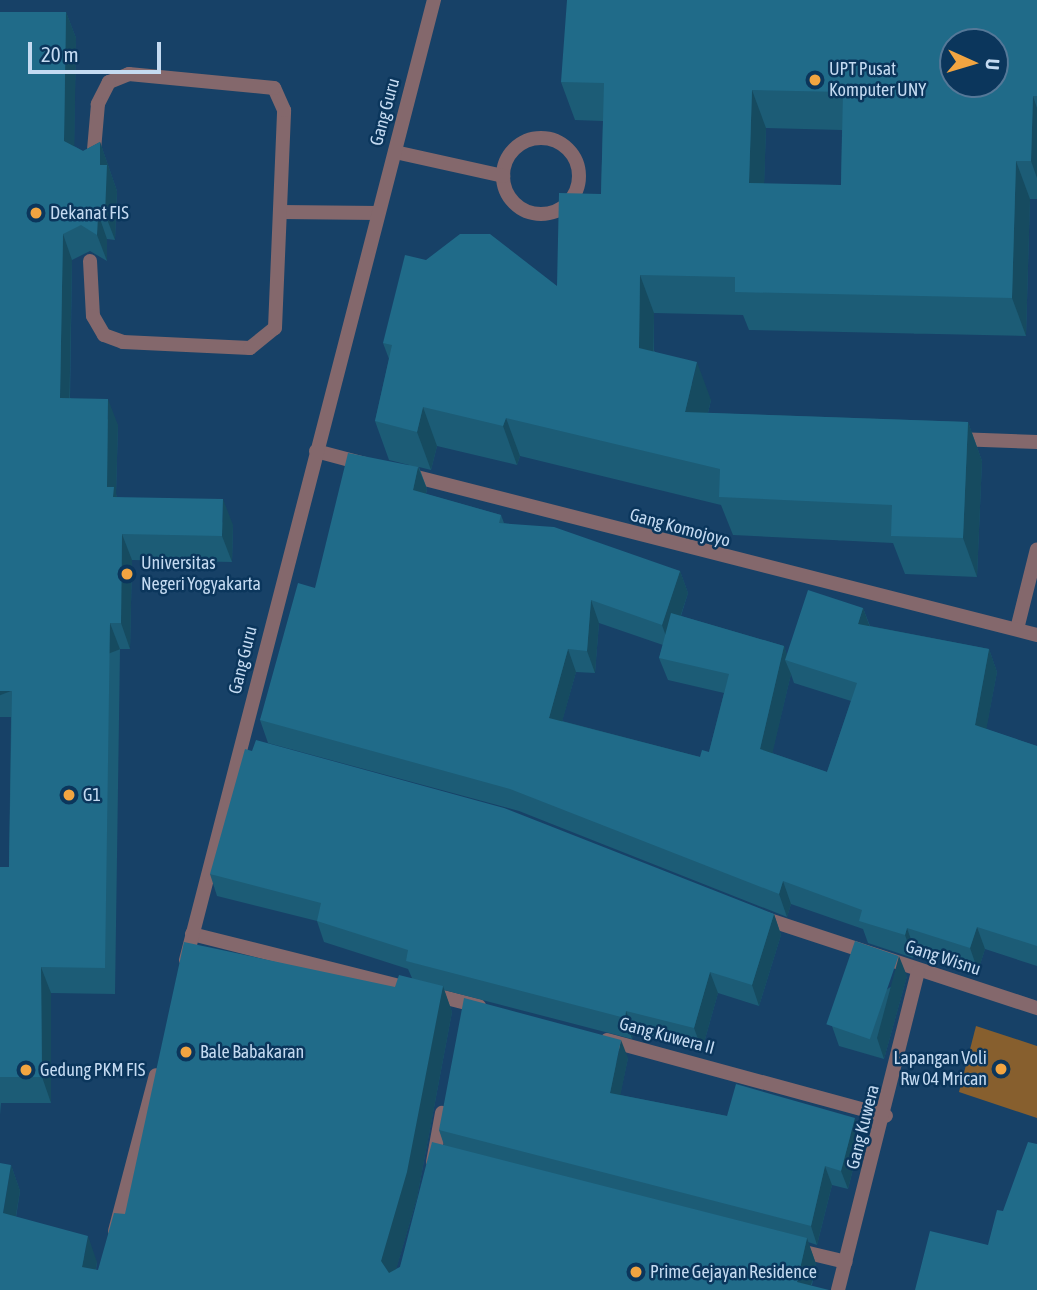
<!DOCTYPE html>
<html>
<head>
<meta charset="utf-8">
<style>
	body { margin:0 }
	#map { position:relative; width:1037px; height:1290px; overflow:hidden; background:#174167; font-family:"Asap Condensed",sans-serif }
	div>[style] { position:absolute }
	.green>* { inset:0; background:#875f2e }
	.lane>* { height:14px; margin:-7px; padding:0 7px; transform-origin:7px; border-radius:7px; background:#84686c }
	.lane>.ring { margin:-7px; padding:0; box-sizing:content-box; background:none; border:14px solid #84686c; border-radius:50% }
	.street>* { height:14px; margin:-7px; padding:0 7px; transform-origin:7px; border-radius:7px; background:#84686c }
	.wall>* { inset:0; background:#1c5c76 }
	.shaded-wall>* { inset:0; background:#164b60; transform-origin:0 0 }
	.building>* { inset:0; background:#206b89; transform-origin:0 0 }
	.dots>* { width:19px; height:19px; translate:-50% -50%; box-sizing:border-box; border:4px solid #0b365c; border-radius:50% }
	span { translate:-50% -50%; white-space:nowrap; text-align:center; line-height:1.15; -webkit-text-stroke:5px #0b365c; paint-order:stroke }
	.poi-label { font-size:18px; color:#c4daf1 }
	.left { translate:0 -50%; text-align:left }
	.right { translate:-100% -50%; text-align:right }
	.street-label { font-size:18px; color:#c4daf1 }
	.north { position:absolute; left:939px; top:28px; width:70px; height:70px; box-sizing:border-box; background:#0b365c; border:2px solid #557898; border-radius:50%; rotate:94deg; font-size:19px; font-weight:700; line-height:28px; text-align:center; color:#c4daf1 }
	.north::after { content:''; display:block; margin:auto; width:24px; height:32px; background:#f2a541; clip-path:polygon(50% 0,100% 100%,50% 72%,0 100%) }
	.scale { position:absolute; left:28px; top:42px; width:133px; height:32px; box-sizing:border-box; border:4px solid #c4daf1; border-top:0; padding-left:9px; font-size:21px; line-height:24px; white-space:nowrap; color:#c4daf1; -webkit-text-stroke:5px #0b365c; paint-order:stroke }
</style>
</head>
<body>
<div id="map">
	<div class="green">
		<i style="clip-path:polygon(976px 1026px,1037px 1046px,1037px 1118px,959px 1092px)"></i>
	</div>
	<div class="lane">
		<i class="ring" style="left:503px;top:138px;width:62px;height:62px"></i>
		<i style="left:395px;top:152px;width:111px;rotate:12.5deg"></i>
		<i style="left:281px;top:212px;width:97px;rotate:0.6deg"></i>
		<i style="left:90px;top:261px;width:55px;rotate:86.9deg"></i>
		<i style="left:93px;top:316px;width:22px;rotate:60deg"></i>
		<i style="left:104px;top:335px;width:20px;rotate:20deg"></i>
		<i style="left:123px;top:342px;width:127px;rotate:2.7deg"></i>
		<i style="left:250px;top:348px;width:32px;rotate:-39deg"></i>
		<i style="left:275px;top:328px;width:218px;rotate:-87.6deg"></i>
		<i style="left:284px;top:110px;width:24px;rotate:-114deg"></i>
		<i style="left:274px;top:88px;width:146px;rotate:-174.5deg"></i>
		<i style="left:129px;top:74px;width:22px;rotate:158deg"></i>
		<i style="left:109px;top:82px;width:25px;rotate:117deg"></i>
		<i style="left:98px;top:104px;width:57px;rotate:95deg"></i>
		<i style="left:956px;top:439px;width:81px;rotate:2.1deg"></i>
		<i style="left:1017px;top:629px;width:82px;rotate:-76deg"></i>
	</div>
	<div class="street">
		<i style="left:316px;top:451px;width:51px;rotate:14.9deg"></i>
		<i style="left:405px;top:474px;width:652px;rotate:14.29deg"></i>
		<i style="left:760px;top:917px;width:292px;rotate:18.2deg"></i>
		<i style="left:192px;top:934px;width:296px;rotate:14.1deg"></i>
		<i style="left:186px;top:960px;width:992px;rotate:-75.52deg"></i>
		<i style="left:607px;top:1040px;width:289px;rotate:15.2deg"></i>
		<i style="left:433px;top:1162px;width:50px;rotate:-79.6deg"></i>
		<i style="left:115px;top:1231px;width:161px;rotate:-75.3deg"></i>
		<i style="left:796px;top:1250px;width:51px;rotate:13.5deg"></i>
		<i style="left:838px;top:1290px;width:329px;rotate:-75.9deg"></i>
	</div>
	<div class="wall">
		<i style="clip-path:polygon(evenodd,1037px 0,1037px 199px,1030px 199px,1026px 336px,749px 330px,743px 315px,654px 313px,654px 351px,711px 400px,708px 413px,968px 422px,982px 461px,977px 577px,905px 574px,893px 543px,733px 535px,721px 505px,520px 456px,517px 465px,437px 446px,431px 470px,419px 467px,427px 489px,426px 494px,501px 515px,504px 523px,680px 571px,688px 593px,681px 616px,784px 646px,787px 656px,863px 608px,870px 626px,989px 649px,997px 672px,986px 729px,1037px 746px,1037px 966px,985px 949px,978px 971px,915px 951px,913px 958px,868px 943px,863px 929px,791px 904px,787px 917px,519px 811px,268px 743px,260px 720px,315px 588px,409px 465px,389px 460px,375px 421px,389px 359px,383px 343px,557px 286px,601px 194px,603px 121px,575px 120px,561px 82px,1037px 0,766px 128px,842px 130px,841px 185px,764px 184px,766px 128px,1037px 0,599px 623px,663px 645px,659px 658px,668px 680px,724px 693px,709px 752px,700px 757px,562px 721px,576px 672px,595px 673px,599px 623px,1037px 0,791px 674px,794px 683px,851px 701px,827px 772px,772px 753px,791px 674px)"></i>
		<i style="clip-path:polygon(0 12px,66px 12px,76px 38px,74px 146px,83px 151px,100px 142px,117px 191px,115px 240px,107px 239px,107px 261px,90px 251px,72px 260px,70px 398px,118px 425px,116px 494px,117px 497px,233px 525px,232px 562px,132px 560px,130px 649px,120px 649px,115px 994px,51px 993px,51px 1103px,1px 1103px,0 1115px,0 867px,9px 867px,11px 717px,0 717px)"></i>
		<i style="clip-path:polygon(210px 874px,774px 914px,781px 935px,759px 1006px,718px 993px,702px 1050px,634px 1032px,632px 1039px,444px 990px,452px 1012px,417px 1198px,396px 1269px,400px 1267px,444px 1145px,439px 1130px,628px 1058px,620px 1095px,727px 1116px,861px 1137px,848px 1189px,832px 1185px,817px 1245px,808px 1242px,816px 1264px,812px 1285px,0 1290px,11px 1165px,20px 1191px,16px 1217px,97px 1262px,96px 1270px,98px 1270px,125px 1214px,395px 987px,412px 978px,408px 969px,324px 942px,317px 921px,217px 896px)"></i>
		<i style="clip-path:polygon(907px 976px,884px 1059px,839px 1046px,832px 1026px)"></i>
	</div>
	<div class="shaded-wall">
		<i style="clip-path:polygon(66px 12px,76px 38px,74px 167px,64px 141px)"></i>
		<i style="clip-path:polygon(752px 90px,766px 128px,763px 222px,749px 183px)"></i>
		<i style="clip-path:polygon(1033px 96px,1037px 108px,1037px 178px,1031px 161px)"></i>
		<i style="clip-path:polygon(100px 142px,117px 191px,115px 240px,105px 214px,100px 165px)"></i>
		<i style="clip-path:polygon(1016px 161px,1030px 199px,1026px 336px,1012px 298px)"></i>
		<i style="clip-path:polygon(98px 213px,107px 239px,107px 261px,97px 235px)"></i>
		<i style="clip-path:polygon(63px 234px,72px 260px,69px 424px,60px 398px)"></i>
		<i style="clip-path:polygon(640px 275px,654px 313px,653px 386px,639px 348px)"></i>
		<i style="clip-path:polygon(697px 362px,711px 400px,699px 451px,685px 412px)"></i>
		<i style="clip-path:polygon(108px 399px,118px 425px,116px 494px,123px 513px,107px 487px)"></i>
		<i style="clip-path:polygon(423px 407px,437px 446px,431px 470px,417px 432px)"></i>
		<i style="clip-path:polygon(506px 418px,520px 456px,517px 465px,503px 426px)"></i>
		<i style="clip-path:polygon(968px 422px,982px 461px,977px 577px,963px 538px)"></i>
		<i style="clip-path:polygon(418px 467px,427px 489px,421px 512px,413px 490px)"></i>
		<i style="clip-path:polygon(223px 499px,233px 525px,232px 562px,222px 536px)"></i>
		<i style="clip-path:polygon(122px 534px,132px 560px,130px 649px,121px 623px)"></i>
		<i style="clip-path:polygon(680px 571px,688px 593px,670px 648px,662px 625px)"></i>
		<i style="clip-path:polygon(591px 600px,599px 623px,595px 673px,587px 651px)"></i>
		<i style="clip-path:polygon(863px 608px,871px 630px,858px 624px)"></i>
		<i style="left:110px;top:623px;width:28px;height:345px;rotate:69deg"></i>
		<i style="clip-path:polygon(784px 646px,789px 661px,785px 660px,791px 674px,768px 772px,760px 749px)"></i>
		<i style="clip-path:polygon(568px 649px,576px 672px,557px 740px,549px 718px)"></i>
		<i style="clip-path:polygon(989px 649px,997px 672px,983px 747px,975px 725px)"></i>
		<i style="clip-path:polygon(783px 881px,791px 904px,787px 917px,779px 894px)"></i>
		<i style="clip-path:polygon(774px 914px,781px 935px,759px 1006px,752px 985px)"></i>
		<i style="clip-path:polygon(977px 927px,985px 949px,978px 971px,970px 948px)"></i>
		<i style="clip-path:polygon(907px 928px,915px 951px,913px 958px,905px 935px)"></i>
		<i style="clip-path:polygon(899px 956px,907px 976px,884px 1059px,877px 1038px)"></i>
		<i style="clip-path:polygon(41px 967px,51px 993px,51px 1103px,42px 1077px)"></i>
		<i style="clip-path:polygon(710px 972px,718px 993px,702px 1050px,694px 1028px)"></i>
		<i style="clip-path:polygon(443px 986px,452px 1012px,417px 1198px,391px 1287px,381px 1261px)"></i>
		<i style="clip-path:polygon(626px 1011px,634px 1032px,632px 1039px,625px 1018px)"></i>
		<i style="clip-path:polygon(621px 1040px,628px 1058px,617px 1112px,610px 1093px)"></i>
		<i style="clip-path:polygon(855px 1118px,861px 1137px,848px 1189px,841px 1171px)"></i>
		<i style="clip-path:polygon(11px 1165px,20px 1191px,12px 1239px,3px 1213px)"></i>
		<i style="clip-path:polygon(825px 1166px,832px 1185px,817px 1245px,811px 1226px)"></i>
		<i style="clip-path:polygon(88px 1236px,97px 1262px,92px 1290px,82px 1267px)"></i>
		<i style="clip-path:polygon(807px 1238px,816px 1264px,810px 1290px,797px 1282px)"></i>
	</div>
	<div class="building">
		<i style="clip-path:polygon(evenodd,567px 0,1037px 0,1037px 96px,1033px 96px,1031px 161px,1016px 161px,1012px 298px,735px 292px,735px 277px,640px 275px,639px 348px,697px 362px,685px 412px,968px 422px,963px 538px,891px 536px,892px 505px,719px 497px,720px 469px,506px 418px,503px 426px,423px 407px,417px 432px,375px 421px,392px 345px,383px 343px,405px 255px,426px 260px,460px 234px,490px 234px,557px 286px,559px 193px,601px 194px,604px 83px,561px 82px,567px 0,953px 42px,995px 42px,995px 84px,953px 84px,953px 42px,567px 0,752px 90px,843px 92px,841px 185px,749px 183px,752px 90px)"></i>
		<i style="clip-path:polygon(0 12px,66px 12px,64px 141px,83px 151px,100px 142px,100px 165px,107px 165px,105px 214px,98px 213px,97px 235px,81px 225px,63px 234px,60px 398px,108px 399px,107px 487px,114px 487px,113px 497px,223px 499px,222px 536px,122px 534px,121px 623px,110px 623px,105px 968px,41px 967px,42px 1077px,0 1077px,0 867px,9px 867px,12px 691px,0 691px)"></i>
		<i style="clip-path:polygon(348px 453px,418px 467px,413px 490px,501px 515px,499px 523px,554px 527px,680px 571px,662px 625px,591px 600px,587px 651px,568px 649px,549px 718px,700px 757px,702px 750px,709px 752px,729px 674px,659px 658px,671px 613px,784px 646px,760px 749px,827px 772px,857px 683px,785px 660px,808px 590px,863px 608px,858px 624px,989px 649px,975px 725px,1037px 746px,1037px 946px,977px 927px,970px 948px,907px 928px,905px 935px,859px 921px,862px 910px,783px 881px,779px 894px,510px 789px,260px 720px,298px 583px,315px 588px)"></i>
		<i style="clip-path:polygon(256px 740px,504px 808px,774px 914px,752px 985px,710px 972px,694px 1028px,626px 1011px,625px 1018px,406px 961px,408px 950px,317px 921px,321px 903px,210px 874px,245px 749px,252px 751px)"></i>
		<i style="left:855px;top:941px;width:46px;height:88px;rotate:19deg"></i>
		<i style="clip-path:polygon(184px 942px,395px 987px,399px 975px,443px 986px,407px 1172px,381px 1261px,389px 1273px,400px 1267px,432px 1142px,807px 1238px,797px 1282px,829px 1290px,0 1290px,0 1163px,11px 1165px,3px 1213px,88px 1236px,82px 1267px,98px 1270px,114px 1213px,125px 1214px)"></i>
		<i style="clip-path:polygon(464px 998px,621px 1040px,610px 1093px,727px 1116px,736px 1084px,855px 1118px,841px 1171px,825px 1166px,811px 1226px,439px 1130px)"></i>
		<i style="clip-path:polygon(1028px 1142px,1037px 1144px,1037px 1290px,915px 1290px,930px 1231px,988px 1245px,997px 1210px,1003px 1211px)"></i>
	</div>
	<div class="dots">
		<i style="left:815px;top:80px;background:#f2a541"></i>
		<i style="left:36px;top:213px;background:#f2a541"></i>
		<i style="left:127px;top:574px;background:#f2a541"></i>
		<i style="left:69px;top:795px;background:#f2a541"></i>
		<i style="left:186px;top:1052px;background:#f2a541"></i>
		<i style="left:1001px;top:1069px;background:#f2a541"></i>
		<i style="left:26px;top:1070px;background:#f2a541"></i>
		<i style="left:636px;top:1272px;background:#f2a541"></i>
	</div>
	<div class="poi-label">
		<span class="left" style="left:829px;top:80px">UPT Pusat<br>Komputer UNY</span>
		<span class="left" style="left:50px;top:213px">Dekanat FIS</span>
		<span class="left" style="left:141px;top:574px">Universitas<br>Negeri Yogyakarta</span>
		<span class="left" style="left:83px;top:795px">G1</span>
		<span class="left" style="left:200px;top:1052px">Bale Babakaran</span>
		<span class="right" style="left:987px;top:1069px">Lapangan Voli<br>Rw 04 Mrican</span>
		<span class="left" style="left:40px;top:1070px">Gedung PKM FIS</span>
		<span class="left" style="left:650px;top:1272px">Prime Gejayan Residence</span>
	</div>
	<div class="street-label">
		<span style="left:385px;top:112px;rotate:-75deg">Gang Guru</span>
		<span style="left:680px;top:528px;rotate:15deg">Gang Komojoyo</span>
		<span style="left:243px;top:660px;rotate:-76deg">Gang Guru</span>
		<span style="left:943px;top:958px;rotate:18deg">Gang Wisnu</span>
		<span style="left:667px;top:1036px;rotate:15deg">Gang Kuwera II</span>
		<span style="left:863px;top:1127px;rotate:-76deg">Gang Kuwera</span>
	</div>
	<div class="north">U</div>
	<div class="scale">20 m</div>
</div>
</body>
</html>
